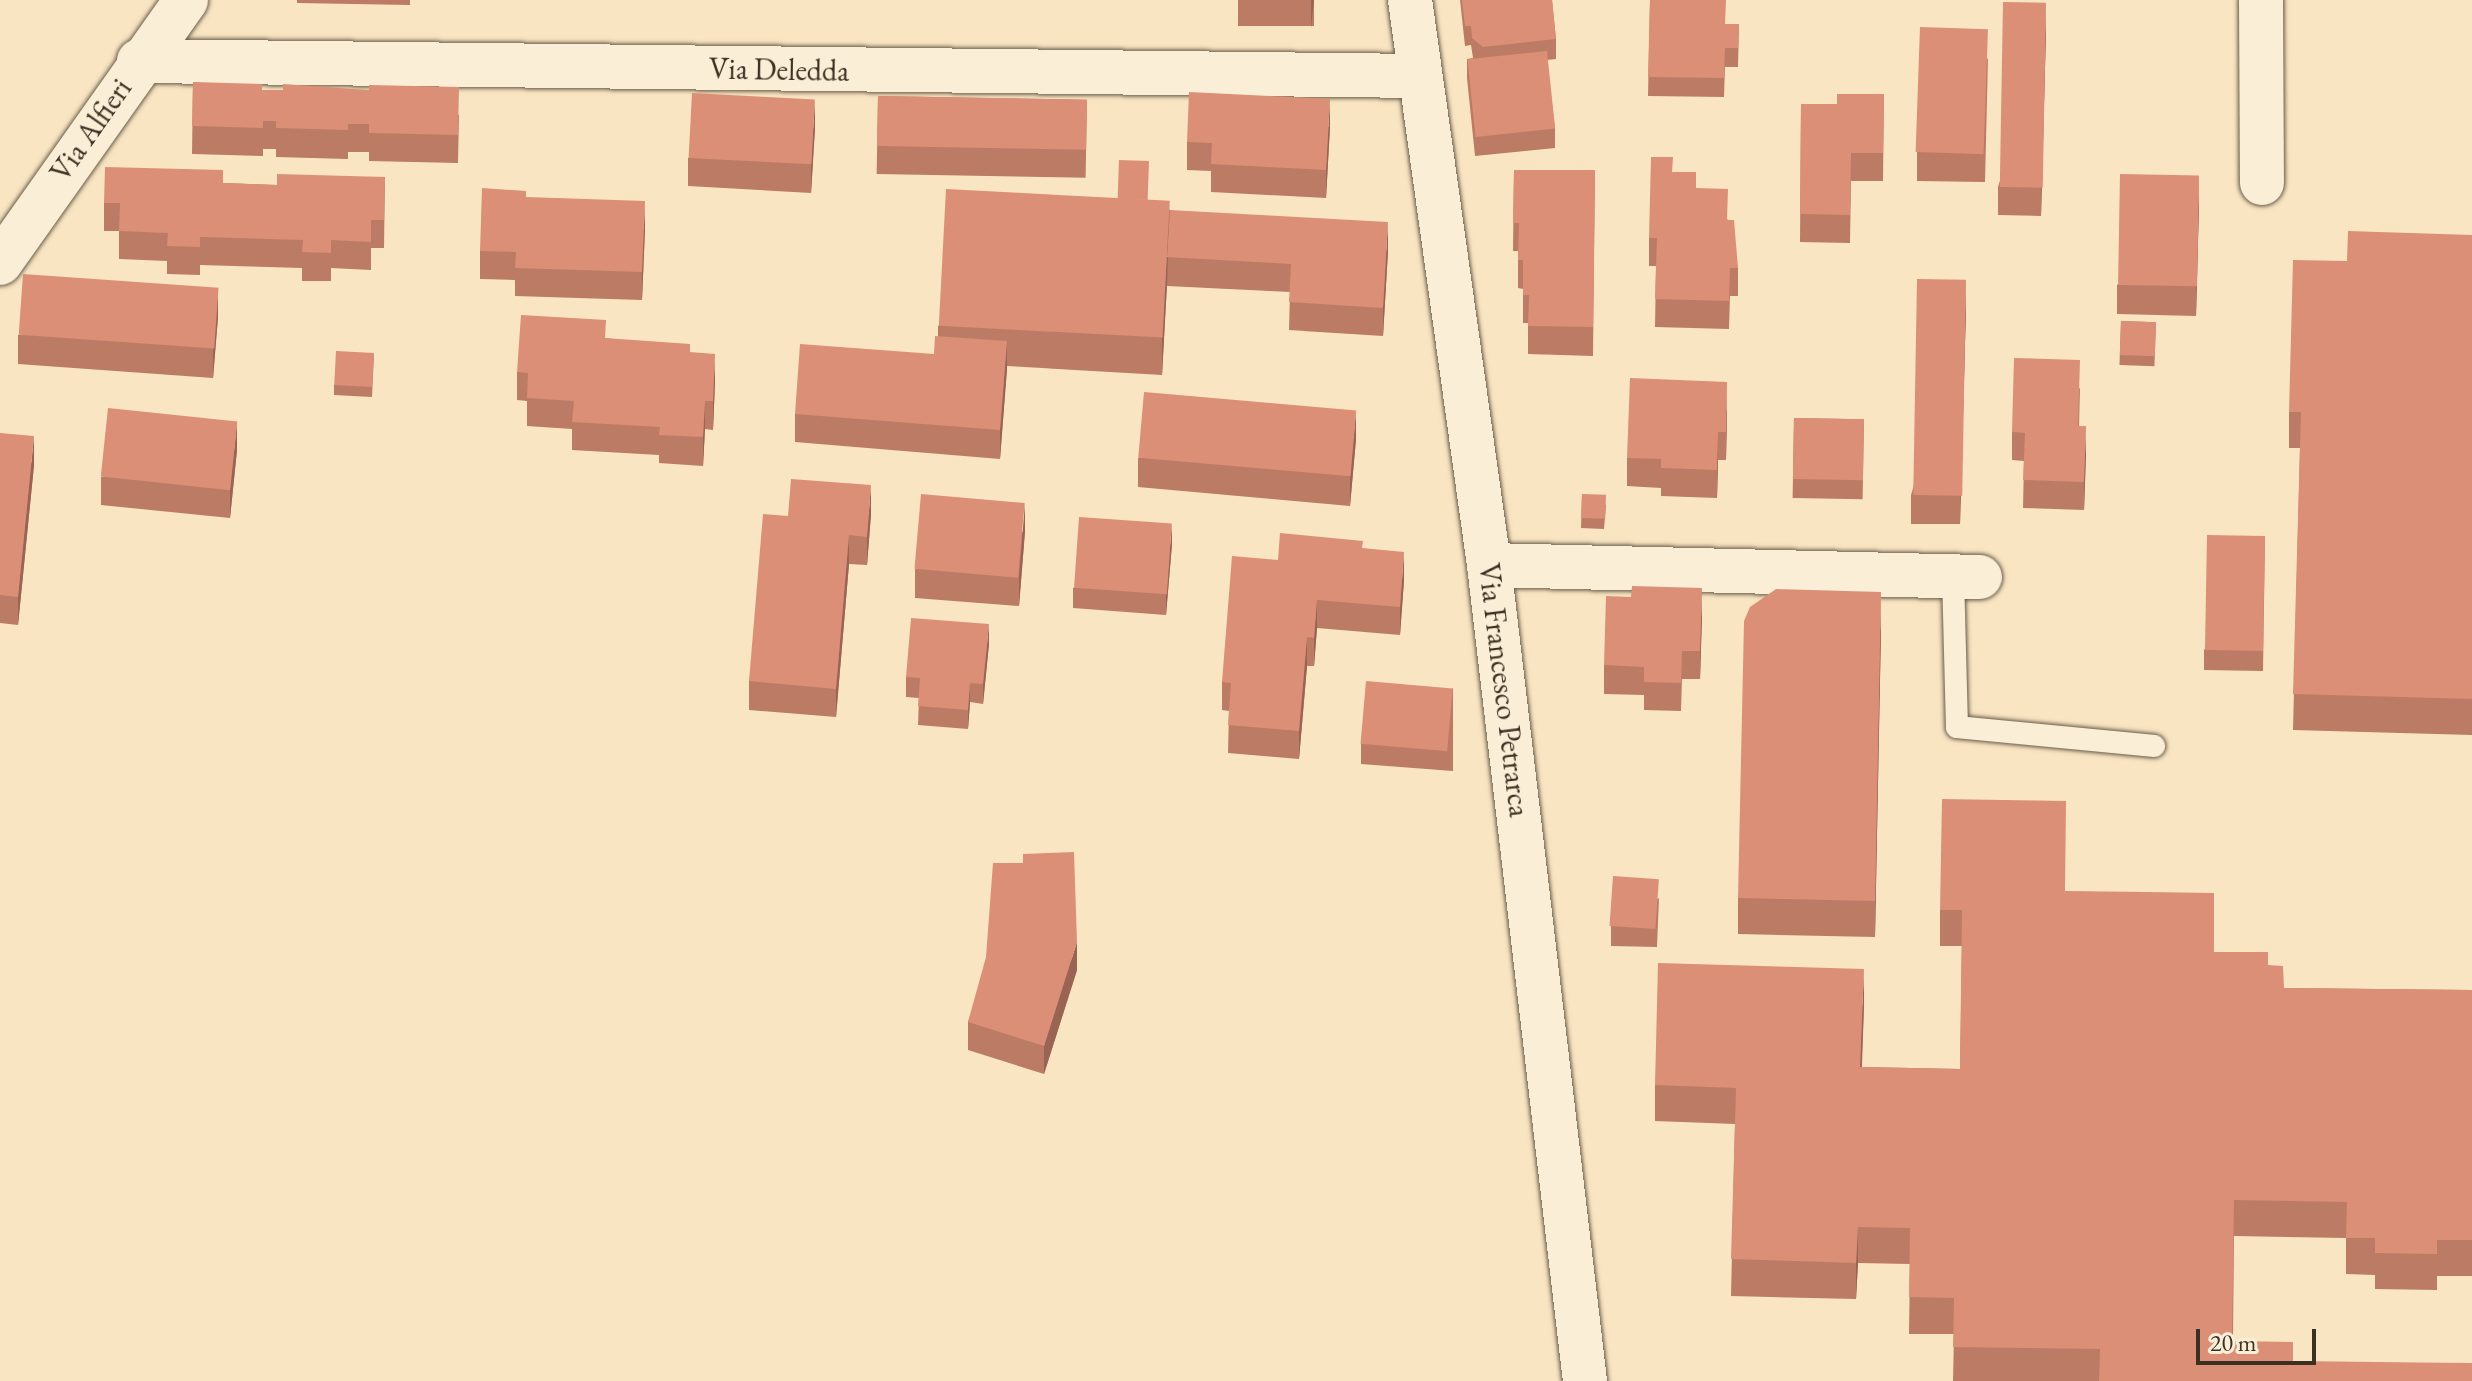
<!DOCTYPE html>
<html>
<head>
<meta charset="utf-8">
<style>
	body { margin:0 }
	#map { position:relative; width:2472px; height:1381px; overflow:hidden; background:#f9e5c2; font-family:"EB Garamond",serif }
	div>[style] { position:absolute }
	.roads { filter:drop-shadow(0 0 2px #6a5d4a) drop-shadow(0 0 2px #6a5d4a) }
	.service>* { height:22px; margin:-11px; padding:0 11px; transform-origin:11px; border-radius:11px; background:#fbeed7 }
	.minor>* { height:44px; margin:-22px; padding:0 22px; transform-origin:22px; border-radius:22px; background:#fbeed7 }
	.wall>* { inset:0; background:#bc7b65; transform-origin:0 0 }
	.shaded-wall>* { inset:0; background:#996453 }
	.building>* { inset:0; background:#db8f76; transform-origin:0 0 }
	span { translate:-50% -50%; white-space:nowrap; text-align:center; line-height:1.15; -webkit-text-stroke:6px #fbeed7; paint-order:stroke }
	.street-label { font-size:30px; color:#3b3022 }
	.scale { position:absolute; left:2196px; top:1329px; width:120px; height:36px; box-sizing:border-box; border:4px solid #3b3022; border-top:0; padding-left:10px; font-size:24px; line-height:28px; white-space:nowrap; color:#3b3022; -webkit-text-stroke:6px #fbeed7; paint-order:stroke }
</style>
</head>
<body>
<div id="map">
	<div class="roads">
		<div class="service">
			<i style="left:1953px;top:575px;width:152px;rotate:88.5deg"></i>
			<i style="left:1957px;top:727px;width:198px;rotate:5.5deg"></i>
		</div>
		<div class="minor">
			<i style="left:1410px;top:0;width:570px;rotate:82.04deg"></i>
			<i style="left:1489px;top:565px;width:822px;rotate:83.29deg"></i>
			<i style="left:2261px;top:0;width:183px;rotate:89.7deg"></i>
			<i style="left:139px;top:61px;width:1279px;rotate:0.67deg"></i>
			<i style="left:0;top:263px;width:322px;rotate:-54.7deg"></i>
			<i style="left:1489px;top:565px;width:491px;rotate:1.4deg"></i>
		</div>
	</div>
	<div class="wall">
		<i style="clip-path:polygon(297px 0,410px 0,410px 5px,297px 3px)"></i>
		<i style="left:1238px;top:0;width:76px;height:26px"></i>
		<i style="clip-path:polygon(1460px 0,1552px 0,1556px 39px,1556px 59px,1547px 60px,1555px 129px,1555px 148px,1475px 156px,1467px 78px,1467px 59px,1473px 58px,1471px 45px,1465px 46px)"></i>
		<i style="clip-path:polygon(1650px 0,1726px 24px,1739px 24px,1738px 67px,1725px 67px,1724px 97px,1648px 96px)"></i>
		<i style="clip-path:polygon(2046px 31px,2041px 216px,1998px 215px,1998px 187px)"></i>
		<i style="clip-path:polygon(1988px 58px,1985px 182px,1917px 181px,1917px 152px)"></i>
		<i style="clip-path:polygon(193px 82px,459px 115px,458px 163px,369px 161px,369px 152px,348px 152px,348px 159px,276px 157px,276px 149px,263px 149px,263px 156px,192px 154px)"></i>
		<i style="clip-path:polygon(1884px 94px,1883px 181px,1851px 181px,1850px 243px,1800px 242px,1801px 104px,1837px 104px)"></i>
		<i style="left:878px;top:96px;width:209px;height:78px;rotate:1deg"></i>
		<i style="clip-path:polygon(1330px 127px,1326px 198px,1211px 192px,1211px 171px,1187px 170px,1187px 142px)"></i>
		<i style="clip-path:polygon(815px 128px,811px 193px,688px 186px,688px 158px)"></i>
		<i style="clip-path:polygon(1514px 170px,1595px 170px,1593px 356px,1528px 354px,1528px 323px,1523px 323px,1523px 289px,1518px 288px,1518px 251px,1513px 251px)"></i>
		<i style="clip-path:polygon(1673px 172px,1696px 188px,1728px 220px,1738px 268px,1738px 296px,1730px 296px,1729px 329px,1655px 327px,1656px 266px,1649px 266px,1649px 238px)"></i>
		<i style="clip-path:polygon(385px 177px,384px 248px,371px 248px,371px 270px,331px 268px,331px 281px,302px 281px,302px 268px,200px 265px,200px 275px,167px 274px,167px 261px,119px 259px,119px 231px,104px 231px,104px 203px,223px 183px,277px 185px)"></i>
		<i style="clip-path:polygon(1148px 201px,1170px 210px,1388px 251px,1383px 336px,1289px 330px,1290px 292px,1167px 286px,1167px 284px,1162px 375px,1007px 366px,1000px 459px,795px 442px,795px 414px,934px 354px,938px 336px,938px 326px)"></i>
		<i style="clip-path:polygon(2199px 204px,2196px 316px,2117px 314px,2117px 285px)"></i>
		<i style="clip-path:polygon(645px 229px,642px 300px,515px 296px,515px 280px,480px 279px,480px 251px)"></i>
		<i style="clip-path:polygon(2472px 235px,2472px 735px,2293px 730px,2300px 448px,2289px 448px,2289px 412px)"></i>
		<i style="clip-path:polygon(1966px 308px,1960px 524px,1911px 524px,1911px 495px)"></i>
		<i style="clip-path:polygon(218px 317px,213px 378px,18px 364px,18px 335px)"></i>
		<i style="left:2121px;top:321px;width:35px;height:44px;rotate:2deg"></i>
		<i style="clip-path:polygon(606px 338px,690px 352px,715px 382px,713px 430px,705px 429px,703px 466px,659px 463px,659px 455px,572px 450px,572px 429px,527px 426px,527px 401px,517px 400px,517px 372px)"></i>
		<i style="clip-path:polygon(374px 353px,372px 397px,334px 395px,334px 385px)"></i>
		<i style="clip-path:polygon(2080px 388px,2079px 426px,2086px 454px,2084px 510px,2023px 508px,2024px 461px,2012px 460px,2012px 432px)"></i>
		<i style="clip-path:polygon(1727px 410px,1726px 460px,1718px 460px,1717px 498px,1661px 496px,1661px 488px,1627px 486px,1627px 458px)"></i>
		<i style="left:1794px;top:418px;width:70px;height:80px;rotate:1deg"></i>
		<i style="clip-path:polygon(0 433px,34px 465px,18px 625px,0 623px)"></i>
		<i style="clip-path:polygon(1356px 439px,1350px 506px,1138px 487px,1138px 458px)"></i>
		<i style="clip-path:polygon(237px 450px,230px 518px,101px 505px,101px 477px)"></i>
		<i style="clip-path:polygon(1582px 494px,1606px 505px,1604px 529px,1581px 528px)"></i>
		<i style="clip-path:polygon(871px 514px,867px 565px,849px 564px,836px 717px,749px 710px,749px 681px,788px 516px)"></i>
		<i style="clip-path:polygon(1025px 531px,1019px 606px,915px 598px,915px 569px)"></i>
		<i style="clip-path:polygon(2265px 536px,2263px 671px,2204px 670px,2204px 650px)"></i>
		<i style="clip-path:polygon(1172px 544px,1166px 615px,1073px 608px,1073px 588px)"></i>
		<i style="clip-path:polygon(1363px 548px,1404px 580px,1400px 635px,1317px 628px,1314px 666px,1307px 666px,1299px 759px,1228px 753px,1229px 711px,1222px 710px,1222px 682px,1278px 560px)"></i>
		<i style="clip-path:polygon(1702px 616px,1700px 679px,1682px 679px,1681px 711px,1644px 710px,1644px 695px,1604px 694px,1604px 665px)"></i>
		<i style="clip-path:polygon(1881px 628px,1875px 937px,1738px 934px,1738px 898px)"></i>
		<i style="clip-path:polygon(989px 644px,983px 704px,970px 702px,968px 729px,918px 725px,919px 698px,906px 697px,906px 677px)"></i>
		<i style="clip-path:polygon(1453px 688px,1453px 771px,1361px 764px,1361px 744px)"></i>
		<i style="clip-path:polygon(1023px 863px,1077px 970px,1044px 1074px,968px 1050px,968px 1022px)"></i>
		<i style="clip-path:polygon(2065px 891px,2214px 952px,2268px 965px,2284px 988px,2472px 990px,2472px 1276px,2437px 1276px,2437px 1290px,2375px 1289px,2375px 1275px,2346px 1274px,2346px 1238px,2234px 1236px,2233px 1341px,2293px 1361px,2472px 1381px,1953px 1381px,1954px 1334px,1909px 1334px,1910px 1264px,1858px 1263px,1856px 1299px,1731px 1296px,1735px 1124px,1655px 1121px,1655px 1085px,1864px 1005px,1862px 1067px,1960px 1069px,1962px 946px,1940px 946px,1940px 910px)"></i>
		<i style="clip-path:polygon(1659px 898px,1657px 947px,1611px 946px,1611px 926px)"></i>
	</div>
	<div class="shaded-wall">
		<i style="clip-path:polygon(1311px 0,1314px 0,1311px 28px)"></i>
		<i style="clip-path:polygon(2046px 3px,2046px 31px,2041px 216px,2041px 188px)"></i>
		<i style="clip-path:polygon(1330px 99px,1330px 127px,1326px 198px,1326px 170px)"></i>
		<i style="clip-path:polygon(815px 100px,815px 128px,811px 193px,811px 165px)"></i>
		<i style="clip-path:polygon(2199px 176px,2199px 204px,2196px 316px,2196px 288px)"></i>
		<i style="clip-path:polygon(645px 201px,645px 229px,642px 300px,642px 272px)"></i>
		<i style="clip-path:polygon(1170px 202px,1167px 284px,1162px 375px,1162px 339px)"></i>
		<i style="clip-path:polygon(1388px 222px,1388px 251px,1383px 336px,1383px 308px)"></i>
		<i style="clip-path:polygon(1966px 280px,1966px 308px,1960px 524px,1960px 496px)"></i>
		<i style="clip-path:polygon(218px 289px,218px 317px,213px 378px,213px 350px)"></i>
		<i style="clip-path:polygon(1007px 341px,1007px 370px,1000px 459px,1000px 430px)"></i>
		<i style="clip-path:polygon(715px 354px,715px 382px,713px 430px,713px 401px)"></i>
		<i style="clip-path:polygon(1727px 382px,1727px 410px,1726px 460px,1726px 432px)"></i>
		<i style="clip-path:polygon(705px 401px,705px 429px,703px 466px,703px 437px)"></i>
		<i style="clip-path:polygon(1356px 411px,1356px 439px,1350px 506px,1350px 478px)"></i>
		<i style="clip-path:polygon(237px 422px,237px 450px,230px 518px,230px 490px)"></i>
		<i style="clip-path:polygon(2086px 426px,2086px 454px,2084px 510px,2084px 482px)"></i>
		<i style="clip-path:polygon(1718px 432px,1718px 460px,1717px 498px,1717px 470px)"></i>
		<i style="clip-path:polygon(34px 436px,34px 465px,18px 625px,18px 597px)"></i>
		<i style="clip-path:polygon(871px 485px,871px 514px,867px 565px,867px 537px)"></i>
		<i style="clip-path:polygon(1025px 503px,1025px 531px,1019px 606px,1019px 578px)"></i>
		<i style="clip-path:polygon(1172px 524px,1172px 544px,1166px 615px,1166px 596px)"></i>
		<i style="clip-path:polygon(849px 535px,849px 564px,836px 717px,836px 689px)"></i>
		<i style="clip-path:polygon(1404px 552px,1404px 580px,1400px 635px,1400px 607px)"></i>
		<i style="clip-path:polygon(1702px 588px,1702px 616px,1700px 679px,1700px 651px)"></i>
		<i style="clip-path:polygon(1881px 592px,1881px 628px,1875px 937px,1875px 901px)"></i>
		<i style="clip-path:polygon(1317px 600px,1317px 628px,1314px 666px,1314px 638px)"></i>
		<i style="clip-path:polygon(989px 624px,989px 644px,983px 704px,983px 684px)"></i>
		<i style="clip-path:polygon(1307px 637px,1307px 666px,1299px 759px,1299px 731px)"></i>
		<i style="clip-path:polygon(970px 683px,970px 702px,968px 729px,968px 710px)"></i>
		<i style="clip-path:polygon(1077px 942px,1077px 970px,1044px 1074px,1044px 1046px)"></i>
		<i style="clip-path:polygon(1864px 969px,1864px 1005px,1860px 1103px,1860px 1067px)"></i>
		<i style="clip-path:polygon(1858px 1227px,1858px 1263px,1856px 1299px,1856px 1263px)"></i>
	</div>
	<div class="building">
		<i style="clip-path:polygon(1462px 0,1552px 0,1556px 39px,1483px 47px,1472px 38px,1471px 26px,1465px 26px)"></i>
		<i style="clip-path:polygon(1650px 0,1726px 0,1725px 24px,1739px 24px,1738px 48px,1725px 48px,1724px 78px,1648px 77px)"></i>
		<i style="left:2003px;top:2px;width:43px;height:185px;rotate:1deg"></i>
		<i style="left:1920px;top:27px;width:68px;height:125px;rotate:2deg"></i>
		<i style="left:1547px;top:51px;width:78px;height:80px;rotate:84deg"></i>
		<i style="clip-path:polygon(193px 82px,262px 84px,262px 90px,283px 90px,283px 84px,369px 90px,369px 85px,459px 87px,458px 135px,369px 133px,369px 124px,348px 124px,348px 130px,276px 128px,276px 121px,263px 121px,263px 128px,192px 126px)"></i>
		<i style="clip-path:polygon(1189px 92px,1330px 99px,1326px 170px,1211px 164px,1212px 143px,1187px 142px)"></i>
		<i style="left:692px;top:93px;width:123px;height:65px;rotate:3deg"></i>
		<i style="clip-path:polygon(1837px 94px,1884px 94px,1883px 153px,1851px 153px,1850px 215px,1800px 214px,1801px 104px,1837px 104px)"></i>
		<i style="left:878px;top:96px;width:209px;height:50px;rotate:1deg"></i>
		<i style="clip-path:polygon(1651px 157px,1673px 157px,1672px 172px,1696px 172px,1696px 188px,1728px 189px,1727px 220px,1734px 220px,1738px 268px,1730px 268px,1729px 301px,1655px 299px,1657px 238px,1649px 238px)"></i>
		<i style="left:1119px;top:160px;width:30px;height:39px;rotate:2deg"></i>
		<i style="clip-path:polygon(105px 167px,223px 170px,223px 183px,277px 185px,277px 174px,385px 177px,384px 220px,371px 220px,371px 242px,331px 240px,331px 253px,302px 252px,303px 240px,200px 237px,200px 247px,167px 246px,168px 233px,119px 231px,120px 203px,104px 203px)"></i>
		<i style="clip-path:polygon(1514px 170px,1595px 170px,1593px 327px,1528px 326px,1529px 295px,1523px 295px,1523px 260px,1518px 260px,1519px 223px,1513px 223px)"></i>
		<i style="left:2120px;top:174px;width:79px;height:111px;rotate:1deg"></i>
		<i style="clip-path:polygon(482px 188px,526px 191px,526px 197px,645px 201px,642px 272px,515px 268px,516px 252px,480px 251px)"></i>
		<i style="left:946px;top:189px;width:224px;height:137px;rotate:3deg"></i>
		<i style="clip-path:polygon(1170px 210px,1388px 222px,1383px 308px,1289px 302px,1291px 264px,1167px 257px)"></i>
		<i style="clip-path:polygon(2348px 231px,2472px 235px,2472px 699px,2293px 694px,2301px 412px,2289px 412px,2293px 260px,2347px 261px)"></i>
		<i style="left:23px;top:274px;width:196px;height:61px;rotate:4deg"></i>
		<i style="left:1917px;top:279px;width:49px;height:216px;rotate:1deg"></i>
		<i style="clip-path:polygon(521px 315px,606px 320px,605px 338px,690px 344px,690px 352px,715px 354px,713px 401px,705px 401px,703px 437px,659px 435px,660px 427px,572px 422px,574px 401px,527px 398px,528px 373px,517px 372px)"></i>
		<i style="left:2121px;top:321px;width:35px;height:34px;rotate:2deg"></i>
		<i style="clip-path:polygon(935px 336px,1007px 341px,1000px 430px,795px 414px,800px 344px,934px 354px)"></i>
		<i style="left:336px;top:351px;width:38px;height:34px;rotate:3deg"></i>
		<i style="clip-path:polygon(2014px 358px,2080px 360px,2078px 426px,2086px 426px,2084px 482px,2023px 480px,2025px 433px,2012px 432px)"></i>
		<i style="clip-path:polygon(1630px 378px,1727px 382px,1726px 432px,1718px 432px,1717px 470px,1661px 468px,1661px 459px,1627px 458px)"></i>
		<i style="left:1144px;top:392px;width:213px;height:66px;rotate:5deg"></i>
		<i style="left:108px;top:408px;width:130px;height:69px;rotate:6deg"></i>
		<i style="left:1794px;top:418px;width:70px;height:61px;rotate:1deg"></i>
		<i style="clip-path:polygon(0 433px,34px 436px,18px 597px,0 595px)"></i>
		<i style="clip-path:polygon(791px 479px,871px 485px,867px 537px,849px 535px,836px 689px,749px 681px,763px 514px,788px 516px)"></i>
		<i style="left:921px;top:494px;width:104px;height:75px;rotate:5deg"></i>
		<i style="left:1582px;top:494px;width:24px;height:24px;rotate:2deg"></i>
		<i style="left:1079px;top:517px;width:93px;height:71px;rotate:4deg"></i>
		<i style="clip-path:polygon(1280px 533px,1363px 541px,1362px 548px,1404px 552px,1400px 607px,1317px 600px,1314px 638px,1307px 637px,1299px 731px,1228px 725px,1231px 683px,1222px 682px,1232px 556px,1278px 560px)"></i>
		<i style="left:2207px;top:535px;width:58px;height:115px;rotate:1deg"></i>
		<i style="clip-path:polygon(1632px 586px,1702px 588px,1700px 651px,1682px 651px,1681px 683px,1644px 682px,1644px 667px,1604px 665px,1606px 596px,1631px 597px)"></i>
		<i style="clip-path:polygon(1776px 589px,1881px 592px,1875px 901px,1738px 898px,1744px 621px,1750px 607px)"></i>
		<i style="clip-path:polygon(911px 618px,989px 624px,983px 684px,970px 683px,968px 710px,918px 706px,920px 678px,906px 677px)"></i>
		<i style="left:1366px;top:681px;width:87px;height:63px;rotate:5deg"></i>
		<i style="clip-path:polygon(1942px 799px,2066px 801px,2065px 891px,2214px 893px,2214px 952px,2268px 952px,2268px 965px,2283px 966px,2284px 988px,2472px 990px,2472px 1240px,2437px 1240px,2437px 1254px,2375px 1253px,2375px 1238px,2346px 1238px,2347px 1202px,2234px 1200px,2232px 1341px,2293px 1342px,2293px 1361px,2472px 1363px,2472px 1381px,2099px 1381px,2100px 1349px,1953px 1347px,1954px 1298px,1909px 1297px,1910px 1228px,1858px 1227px,1856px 1263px,1731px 1259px,1736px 1088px,1655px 1085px,1658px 963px,1864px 969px,1860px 1067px,1960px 1069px,1962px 910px,1940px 910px)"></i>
		<i style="clip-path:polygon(1074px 852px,1077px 942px,1044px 1046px,968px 1022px,986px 957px,993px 863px,1023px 863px,1023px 854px)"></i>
		<i style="left:1613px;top:876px;width:46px;height:50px;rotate:4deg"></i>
	</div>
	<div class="street-label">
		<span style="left:779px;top:70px;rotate:1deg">Via Deledda</span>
		<span style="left:91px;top:130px;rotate:-55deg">Via Alfieri</span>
		<span style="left:1504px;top:690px;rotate:83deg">Via Francesco Petrarca</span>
	</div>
	<div class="scale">20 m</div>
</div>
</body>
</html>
